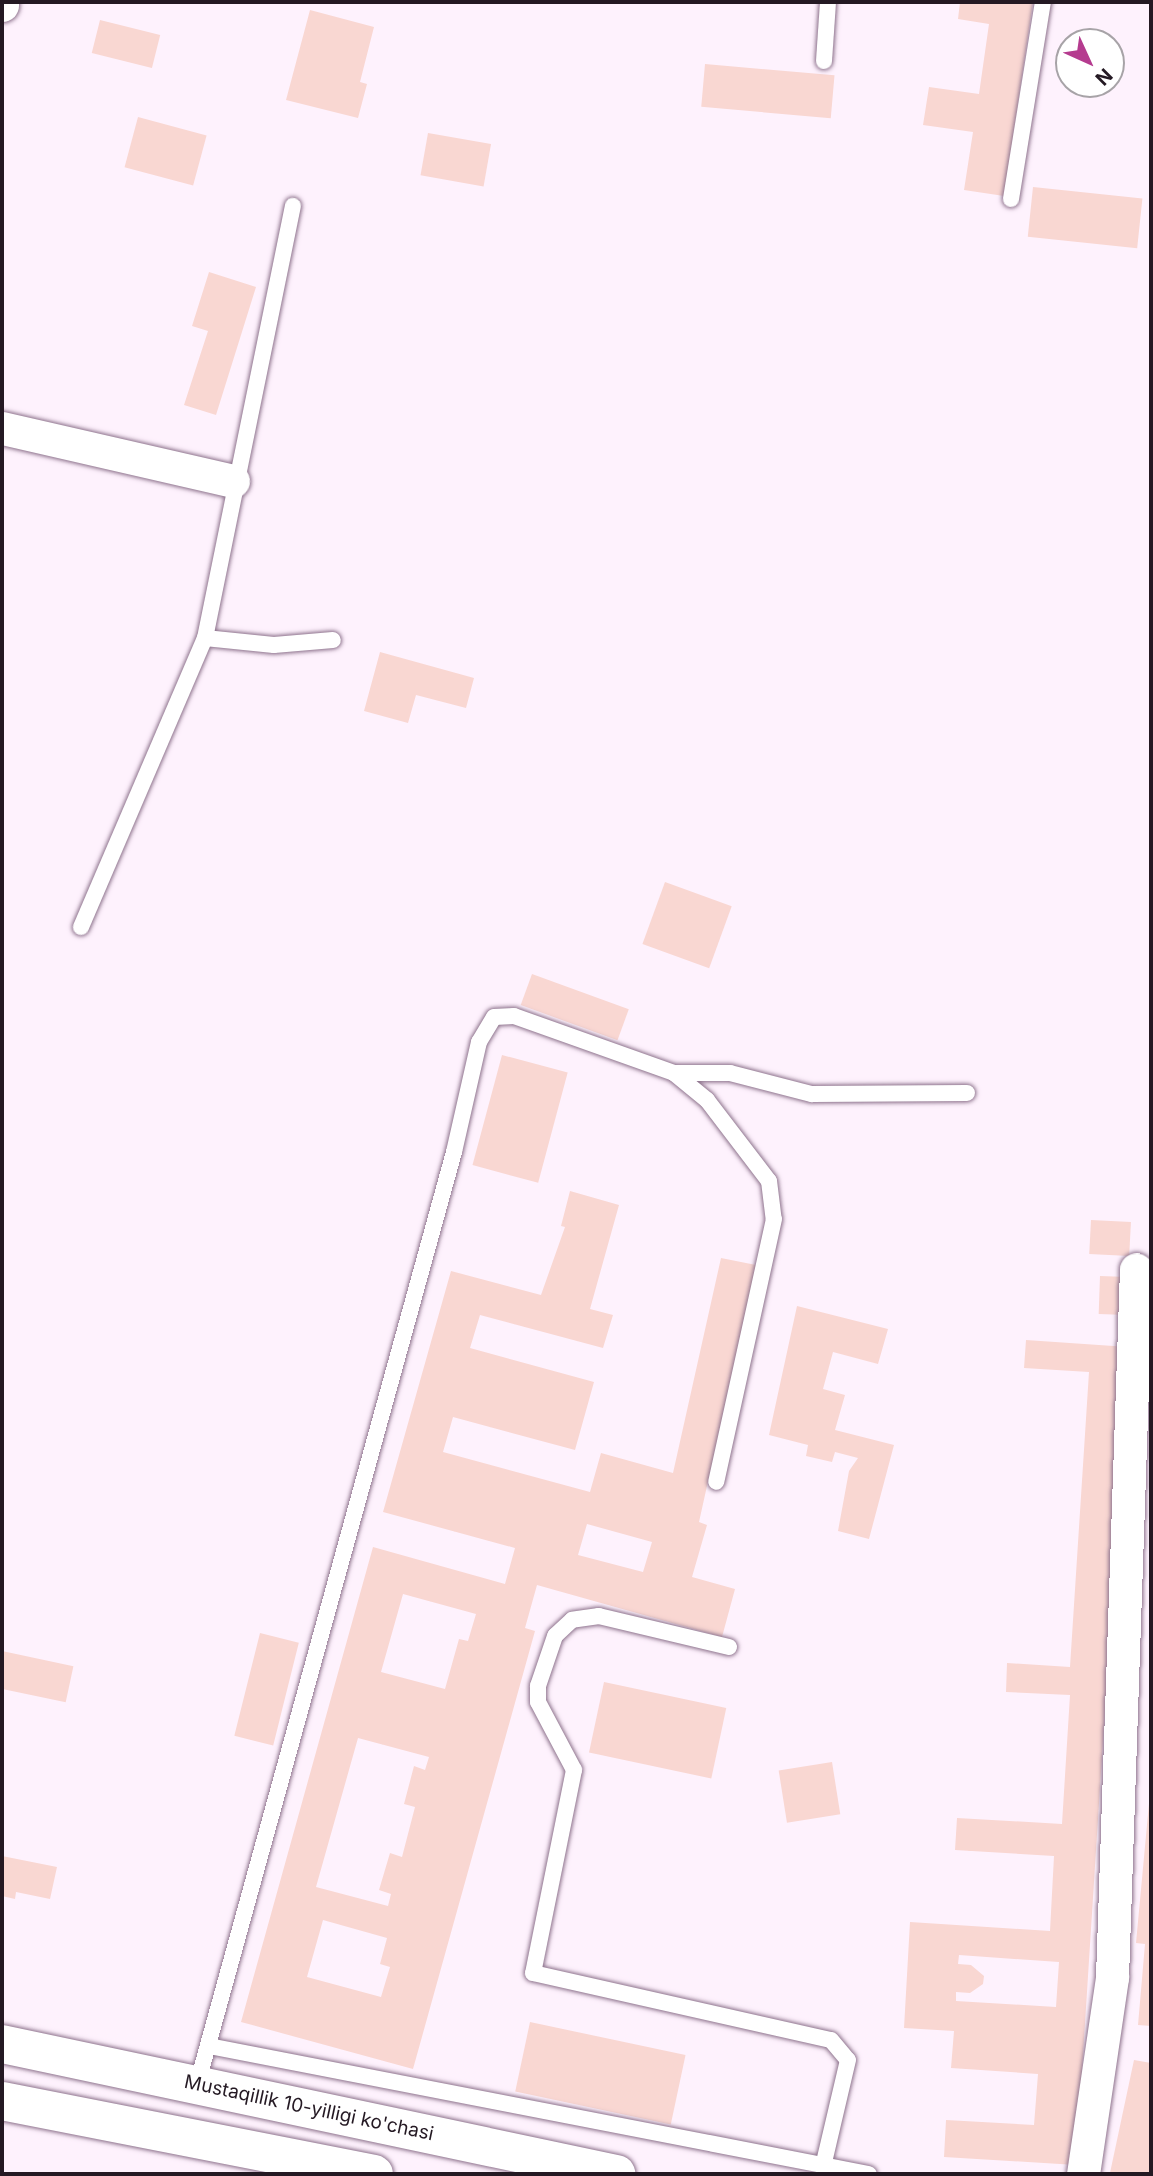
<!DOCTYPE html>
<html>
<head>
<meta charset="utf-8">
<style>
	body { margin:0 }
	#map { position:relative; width:1153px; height:2176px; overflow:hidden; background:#fef2fd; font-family:Inter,sans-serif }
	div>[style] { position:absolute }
	.building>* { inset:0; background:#f9d7d2; transform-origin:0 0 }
	.roads { filter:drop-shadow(0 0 2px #8e738d) drop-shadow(0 0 2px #8e738d) }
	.service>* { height:16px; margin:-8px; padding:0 8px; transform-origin:8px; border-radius:8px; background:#fff }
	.minor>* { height:33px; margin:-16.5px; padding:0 16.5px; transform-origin:16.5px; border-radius:16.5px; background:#fff }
	.secondary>* { height:38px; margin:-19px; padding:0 19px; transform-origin:19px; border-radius:19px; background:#fff }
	span { translate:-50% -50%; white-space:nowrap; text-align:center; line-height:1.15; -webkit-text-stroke:7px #fff; paint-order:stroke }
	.street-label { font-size:19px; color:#241923 }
	.frame { position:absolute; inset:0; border:4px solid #241923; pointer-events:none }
	.north { position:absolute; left:1055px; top:28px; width:70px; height:70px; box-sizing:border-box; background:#fff; border:2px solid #a7a3a7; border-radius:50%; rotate:135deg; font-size:19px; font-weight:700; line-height:28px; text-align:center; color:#241923 }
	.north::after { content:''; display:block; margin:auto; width:24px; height:32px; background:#b53b8f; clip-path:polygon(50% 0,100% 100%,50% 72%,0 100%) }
</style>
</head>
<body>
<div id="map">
	<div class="building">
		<i style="clip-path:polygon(960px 2px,1033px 2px,1004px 196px,964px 190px,973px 132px,923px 125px,929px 87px,979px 94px,989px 24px,958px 19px)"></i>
		<i style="clip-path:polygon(310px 10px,374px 27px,360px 82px,367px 84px,358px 118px,286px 100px)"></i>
		<i style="left:100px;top:20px;width:62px;height:34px;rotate:14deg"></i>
		<i style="left:705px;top:64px;width:130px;height:43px;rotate:5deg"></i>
		<i style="left:138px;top:117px;width:71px;height:52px;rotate:15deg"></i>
		<i style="left:428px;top:133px;width:64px;height:43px;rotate:10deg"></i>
		<i style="left:1033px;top:187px;width:110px;height:50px;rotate:6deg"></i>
		<i style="clip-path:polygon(209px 272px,256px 287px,216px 415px,184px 405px,208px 331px,192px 326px)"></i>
		<i style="clip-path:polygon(380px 652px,474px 678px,466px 708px,416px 695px,408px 723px,364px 711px)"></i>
		<i style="left:665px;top:882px;width:71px;height:66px;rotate:20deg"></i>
		<i style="left:532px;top:974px;width:103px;height:33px;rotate:20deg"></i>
		<i style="left:502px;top:1055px;width:68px;height:114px;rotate:15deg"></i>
		<i style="clip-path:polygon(evenodd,570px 1191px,619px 1205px,590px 1309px,613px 1315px,603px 1348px,480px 1315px,470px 1348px,594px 1382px,575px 1450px,453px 1417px,443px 1452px,590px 1492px,601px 1453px,673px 1473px,721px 1258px,756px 1265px,699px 1522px,707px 1525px,692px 1577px,735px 1589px,722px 1637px,537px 1585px,525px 1628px,535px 1631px,413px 2069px,241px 2022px,373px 1547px,505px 1584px,515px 1548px,383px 1512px,451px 1271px,541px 1295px,565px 1227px,561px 1226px,570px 1191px,587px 1524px,652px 1542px,643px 1572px,578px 1555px,587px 1524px,570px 1191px,403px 1594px,476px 1614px,468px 1641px,459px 1639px,445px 1689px,381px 1672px,403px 1594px,570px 1191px,358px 1738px,429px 1757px,425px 1770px,414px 1766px,404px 1804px,415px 1807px,402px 1857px,390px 1853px,379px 1890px,391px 1894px,388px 1906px,316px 1887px,358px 1738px,570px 1191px,323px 1920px,387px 1938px,380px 1964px,390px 1967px,381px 1997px,307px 1977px,323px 1920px)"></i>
		<i style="left:1091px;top:1220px;width:40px;height:34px;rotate:3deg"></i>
		<i style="left:1100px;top:1276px;width:28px;height:38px;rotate:2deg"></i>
		<i style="clip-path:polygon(797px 1306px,888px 1329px,878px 1364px,833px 1352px,823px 1389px,845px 1395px,835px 1430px,894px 1445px,869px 1539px,838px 1531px,849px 1471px,858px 1458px,835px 1452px,832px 1462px,806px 1456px,808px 1445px,769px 1435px)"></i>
		<i style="clip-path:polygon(evenodd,1026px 1340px,1128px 1347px,1076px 2165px,944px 2157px,946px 2120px,1034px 2125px,1038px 2074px,951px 2068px,954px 2031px,904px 2028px,910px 1922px,1050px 1931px,1054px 1856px,955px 1850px,957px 1818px,1062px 1824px,1070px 1695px,1006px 1692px,1007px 1663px,1070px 1667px,1089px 1372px,1024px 1368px,1026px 1340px,959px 1955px,1059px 1962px,1056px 2007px,956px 2001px,956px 1992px,970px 1993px,983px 1984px,984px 1976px,971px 1965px,958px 1964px,959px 1955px)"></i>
		<i style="left:260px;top:1633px;width:40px;height:106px;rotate:14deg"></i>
		<i style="left:2px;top:1651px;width:73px;height:37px;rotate:12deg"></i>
		<i style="left:604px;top:1682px;width:125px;height:72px;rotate:12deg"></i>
		<i style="left:832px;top:1762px;width:53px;height:54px;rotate:81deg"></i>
		<i style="clip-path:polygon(1151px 1782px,1151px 2026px,1138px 2025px,1145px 1944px,1136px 1943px)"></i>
		<i style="clip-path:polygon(2px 1856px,57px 1867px,50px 1899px,16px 1892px,15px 1899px,2px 1896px)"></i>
		<i style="left:530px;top:2022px;width:159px;height:71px;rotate:12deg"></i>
		<i style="clip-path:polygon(1134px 2060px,1151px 2063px,1151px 2168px,1150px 2174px,1116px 2174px,1110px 2173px)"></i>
	</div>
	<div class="roads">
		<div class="service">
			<i style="left:824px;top:61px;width:59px;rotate:-86.1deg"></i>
			<i style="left:1011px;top:199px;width:200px;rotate:-80.8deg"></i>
			<i style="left:205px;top:638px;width:69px;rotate:5.8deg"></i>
			<i style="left:274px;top:645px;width:59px;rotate:-4.8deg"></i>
			<i style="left:81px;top:927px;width:314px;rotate:-66.8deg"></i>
			<i style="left:205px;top:638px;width:441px;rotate:-78.5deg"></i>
			<i style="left:674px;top:1073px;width:56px"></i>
			<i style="left:730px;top:1073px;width:85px;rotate:14.4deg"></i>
			<i style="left:812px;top:1094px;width:155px;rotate:-0.4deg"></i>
			<i style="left:729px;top:1647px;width:134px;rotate:-166.6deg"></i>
			<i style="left:599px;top:1616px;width:27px;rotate:172deg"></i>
			<i style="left:572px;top:1620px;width:23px;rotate:137deg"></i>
			<i style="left:555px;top:1636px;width:53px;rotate:108.8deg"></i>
			<i style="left:538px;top:1686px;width:16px;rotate:90deg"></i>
			<i style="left:538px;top:1702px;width:77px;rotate:62.1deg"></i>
			<i style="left:574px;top:1770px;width:207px;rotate:101.4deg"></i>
			<i style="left:533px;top:1973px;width:305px;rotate:12.7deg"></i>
			<i style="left:831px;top:2040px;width:26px;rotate:50deg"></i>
			<i style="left:848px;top:2060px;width:110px;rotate:103.2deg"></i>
			<i style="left:209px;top:2046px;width:672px;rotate:10.98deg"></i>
			<i style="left:197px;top:2085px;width:968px;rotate:-74.6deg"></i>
			<i style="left:454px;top:1152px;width:113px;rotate:-77.2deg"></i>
			<i style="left:479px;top:1042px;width:29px;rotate:-59deg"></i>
			<i style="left:494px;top:1017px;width:20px;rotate:-3deg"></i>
			<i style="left:514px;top:1016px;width:170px;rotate:19.6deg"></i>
			<i style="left:674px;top:1073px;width:43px;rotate:39.3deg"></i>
			<i style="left:707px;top:1100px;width:102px;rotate:52.6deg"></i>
			<i style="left:769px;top:1181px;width:38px;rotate:83deg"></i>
			<i style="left:774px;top:1219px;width:269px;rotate:102.4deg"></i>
		</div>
		<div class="minor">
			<i style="left:2px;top:5px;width:3px;rotate:-90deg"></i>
			<i style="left:2px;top:428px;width:237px;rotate:12.9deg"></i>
			<i style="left:1083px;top:2174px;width:199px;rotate:-81.6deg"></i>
			<i style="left:1112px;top:1977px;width:708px;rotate:-88.06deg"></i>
		</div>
		<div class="secondary">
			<i style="left:2px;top:2044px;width:628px;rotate:11.95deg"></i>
			<i style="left:2px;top:2101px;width:379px;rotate:11.1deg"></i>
		</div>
	</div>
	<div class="street-label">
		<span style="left:309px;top:2108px;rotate:12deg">Mustaqillik 10-yilligi ko'chasi</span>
	</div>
	<div class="frame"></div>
	<div class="north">N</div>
</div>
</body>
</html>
